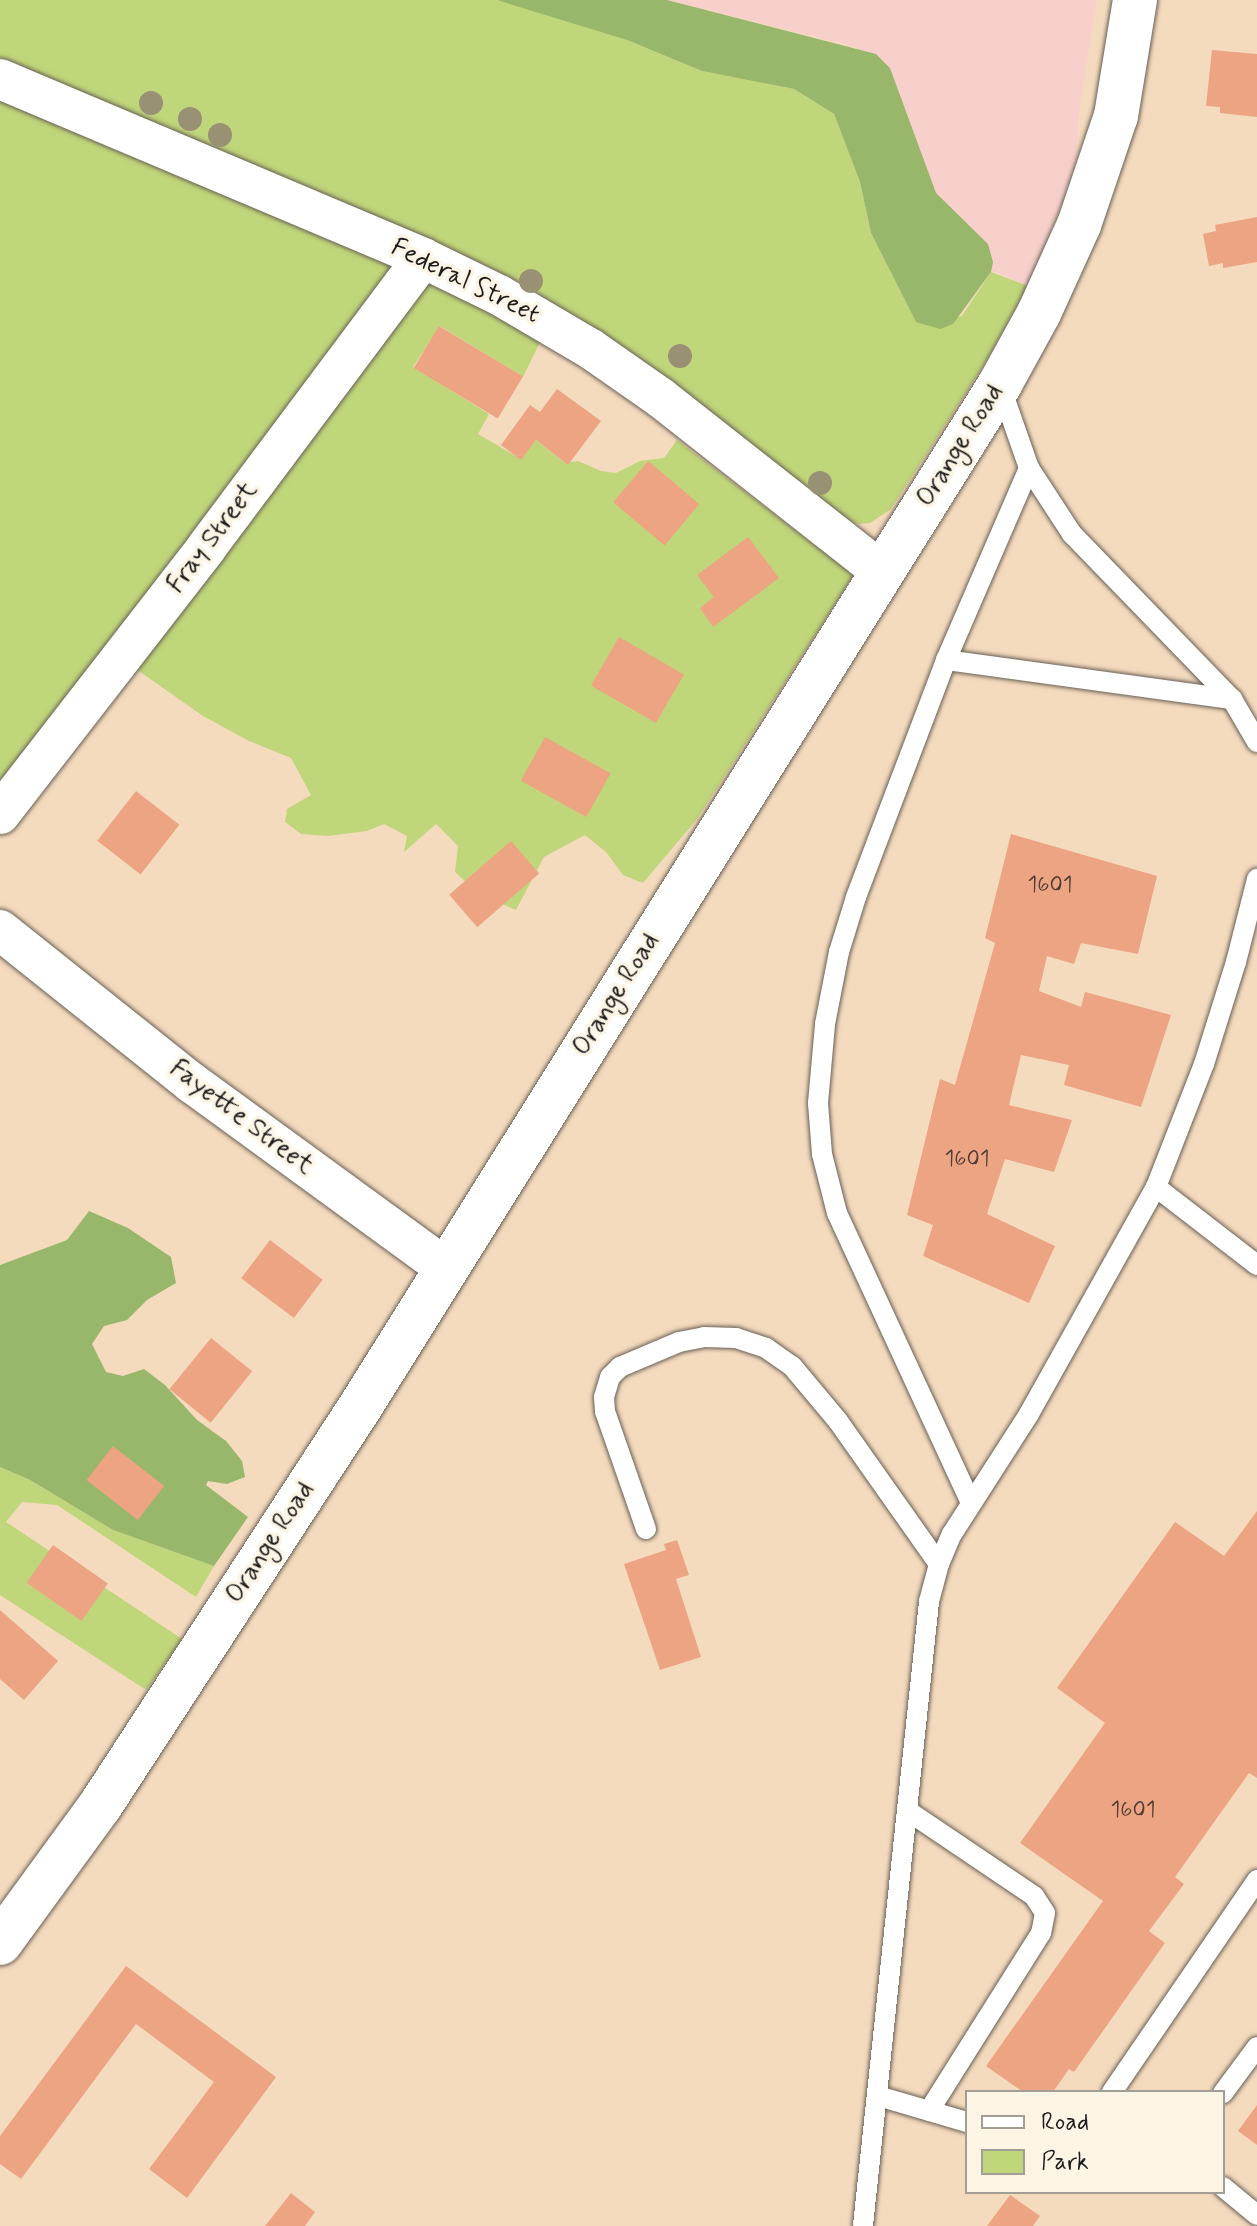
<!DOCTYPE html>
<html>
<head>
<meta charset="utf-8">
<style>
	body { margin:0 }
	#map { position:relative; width:1257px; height:2226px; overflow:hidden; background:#f5dbbe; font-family:Mynerve,sans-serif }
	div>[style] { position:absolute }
	.built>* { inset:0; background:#f7d0cc }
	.green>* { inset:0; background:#c0d67a }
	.forest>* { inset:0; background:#98b76a }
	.building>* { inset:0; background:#eda482; transform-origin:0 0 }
	.roads { filter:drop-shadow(0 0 2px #685f55) drop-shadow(0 0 2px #685f55) }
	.service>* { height:20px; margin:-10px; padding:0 10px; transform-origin:10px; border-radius:10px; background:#fff }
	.minor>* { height:40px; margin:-20px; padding:0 20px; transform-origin:20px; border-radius:20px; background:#fff }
	.secondary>* { height:44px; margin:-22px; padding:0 22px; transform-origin:22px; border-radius:22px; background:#fff }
	.trees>* { width:24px; height:24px; margin:-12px; border-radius:50%; background:#999174 }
	span { translate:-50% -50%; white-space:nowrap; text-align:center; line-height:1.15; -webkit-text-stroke:7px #fcf5e5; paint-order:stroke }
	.number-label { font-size:22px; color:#503e36 }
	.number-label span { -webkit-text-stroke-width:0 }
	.street-label { font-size:26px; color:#1c1c1c }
	.legend { position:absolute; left:965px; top:2090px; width:260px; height:104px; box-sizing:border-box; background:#fcf5e5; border:2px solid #a29e95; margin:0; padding:10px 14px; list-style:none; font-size:24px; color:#1c1c1c }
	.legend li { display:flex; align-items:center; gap:16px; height:40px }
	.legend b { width:40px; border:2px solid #a29e95 }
</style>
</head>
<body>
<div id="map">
	<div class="built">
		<i style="clip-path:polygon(667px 0,1097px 0,1080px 105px,1075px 173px,1028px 286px,898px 232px,857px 47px)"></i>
	</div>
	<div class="green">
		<i style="clip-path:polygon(0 0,497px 0,516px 4px,627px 40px,702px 71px,794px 89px,834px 114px,860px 182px,871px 233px,916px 322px,962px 316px,991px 272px,1028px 286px,988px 358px,891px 509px,870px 523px,859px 524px,845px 519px,595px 329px,523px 284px,449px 250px,0 67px)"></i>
		<i style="clip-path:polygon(0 93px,544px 334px,523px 377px,440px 326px,413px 367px,489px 414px,478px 434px,521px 459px,536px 440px,565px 463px,578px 461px,601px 471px,616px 473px,640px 461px,664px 458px,677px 440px,813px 544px,856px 571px,697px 819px,643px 883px,623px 875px,606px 852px,585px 835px,544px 857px,516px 910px,479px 894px,455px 872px,458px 846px,436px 824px,404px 852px,407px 836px,384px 824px,367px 831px,328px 836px,301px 834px,285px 822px,287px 809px,311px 795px,291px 758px,249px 741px,203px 716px,106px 648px,0 782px)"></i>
		<i style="clip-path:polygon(0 1467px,30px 1480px,113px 1530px,214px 1566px,196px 1597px,57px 1505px,22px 1502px,6px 1522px,182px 1639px,146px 1690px,0 1595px)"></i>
	</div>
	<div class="forest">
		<i style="clip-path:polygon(497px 0,667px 0,876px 54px,890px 68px,936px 193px,988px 244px,993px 262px,991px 272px,953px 324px,940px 329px,916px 322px,871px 233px,860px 182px,834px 114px,794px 89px,702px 71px,627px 40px)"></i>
		<i style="clip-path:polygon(89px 1211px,128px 1228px,171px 1257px,176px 1283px,147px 1300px,127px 1320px,104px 1326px,92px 1344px,106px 1372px,123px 1376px,144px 1369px,165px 1385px,197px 1420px,226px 1441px,242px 1461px,245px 1477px,227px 1484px,208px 1481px,206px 1485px,248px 1517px,214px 1566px,113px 1530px,30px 1480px,0 1467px,0 1265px,67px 1240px)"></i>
	</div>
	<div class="building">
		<i style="clip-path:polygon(1212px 50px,1257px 54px,1257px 117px,1220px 113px,1220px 107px,1206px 106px)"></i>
		<i style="clip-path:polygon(1257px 217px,1257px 262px,1223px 268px,1223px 263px,1209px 266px,1203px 234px,1216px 231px,1215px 225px)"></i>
		<i style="left:439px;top:326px;width:98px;height:49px;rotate:31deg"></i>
		<i style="clip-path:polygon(557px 389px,601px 421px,568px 465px,536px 440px,521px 460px,501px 445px,530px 405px,540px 412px)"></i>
		<i style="left:648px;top:461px;width:67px;height:54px;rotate:40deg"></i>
		<i style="clip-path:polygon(748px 537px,779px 578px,713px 627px,700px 608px,714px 597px,697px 575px)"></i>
		<i style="left:619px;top:637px;width:75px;height:56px;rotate:30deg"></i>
		<i style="left:545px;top:737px;width:75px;height:50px;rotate:29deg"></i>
		<i style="left:136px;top:791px;width:55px;height:63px;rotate:38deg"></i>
		<i style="clip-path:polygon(1011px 834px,1157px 876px,1138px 954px,1081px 943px,1074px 964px,1047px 956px,1039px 991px,1081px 1007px,1085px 992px,1171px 1015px,1141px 1107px,1064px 1085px,1069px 1065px,1021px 1055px,1009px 1105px,1072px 1120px,1054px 1172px,1005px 1159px,987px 1214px,1055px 1246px,1029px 1303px,923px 1256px,933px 1225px,907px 1215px,940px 1079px,955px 1085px,995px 943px,985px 938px)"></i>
		<i style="left:511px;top:841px;width:43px;height:82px;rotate:49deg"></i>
		<i style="left:270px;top:1240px;width:66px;height:48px;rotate:37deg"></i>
		<i style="left:211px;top:1338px;width:53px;height:66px;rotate:39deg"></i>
		<i style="left:113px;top:1446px;width:65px;height:43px;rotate:38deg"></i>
		<i style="clip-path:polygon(1257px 1511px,1257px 1778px,1249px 1773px,1175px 1877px,1184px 1884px,1149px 1931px,1165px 1943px,1074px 2072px,1069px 2069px,1053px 2092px,1023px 2092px,986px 2066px,1103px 1901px,1020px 1843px,1105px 1723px,1057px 1688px,1175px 1522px,1224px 1556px)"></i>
		<i style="clip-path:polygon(677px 1540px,689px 1575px,676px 1579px,701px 1657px,660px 1670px,624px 1564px,666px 1550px,664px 1544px)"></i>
		<i style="left:53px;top:1545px;width:67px;height:46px;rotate:35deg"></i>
		<i style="clip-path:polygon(0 1610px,58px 1661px,24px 1700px,0 1679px)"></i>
		<i style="clip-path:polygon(126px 1966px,276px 2077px,187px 2198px,149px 2169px,214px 2082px,136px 2024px,21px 2179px,0 2164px,0 2136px)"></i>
		<i style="clip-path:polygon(1257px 2105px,1257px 2145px,1238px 2131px)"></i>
		<i style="clip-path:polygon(291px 2193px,315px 2212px,305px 2226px,265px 2226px)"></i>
		<i style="clip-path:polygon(1010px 2195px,1040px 2216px,1033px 2226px,987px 2226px)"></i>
	</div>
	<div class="roads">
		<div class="service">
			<i style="left:1001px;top:388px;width:85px;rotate:70.7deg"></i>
			<i style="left:1029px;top:468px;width:79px;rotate:56.9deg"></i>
			<i style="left:1072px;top:534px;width:230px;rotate:45.9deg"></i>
			<i style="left:1232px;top:699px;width:50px;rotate:59.8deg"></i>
			<i style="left:946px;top:660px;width:289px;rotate:7.8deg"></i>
			<i style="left:1156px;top:1187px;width:128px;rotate:37.7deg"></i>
			<i style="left:971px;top:1503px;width:319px;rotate:-114.8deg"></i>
			<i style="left:837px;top:1213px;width:61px;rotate:-104.3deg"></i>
			<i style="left:822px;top:1154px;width:51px;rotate:-94.5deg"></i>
			<i style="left:818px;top:1103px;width:79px;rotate:-84.9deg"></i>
			<i style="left:825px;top:1024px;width:73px;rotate:-79deg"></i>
			<i style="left:839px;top:952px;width:58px;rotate:-72.8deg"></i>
			<i style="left:856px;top:897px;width:254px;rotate:-69.2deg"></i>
			<i style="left:946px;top:660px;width:209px;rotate:-66.6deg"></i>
			<i style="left:646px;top:1529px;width:125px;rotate:-109.2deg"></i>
			<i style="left:605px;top:1411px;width:14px;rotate:-94deg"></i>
			<i style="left:604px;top:1397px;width:21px;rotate:-73deg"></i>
			<i style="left:610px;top:1377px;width:14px;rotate:-45deg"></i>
			<i style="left:620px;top:1367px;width:64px;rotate:-23deg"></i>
			<i style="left:679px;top:1342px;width:25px;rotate:-11deg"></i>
			<i style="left:704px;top:1337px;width:32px;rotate:2deg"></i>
			<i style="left:736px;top:1338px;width:32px;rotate:18deg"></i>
			<i style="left:766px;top:1348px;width:32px;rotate:35deg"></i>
			<i style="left:792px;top:1366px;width:72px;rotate:50.1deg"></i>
			<i style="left:838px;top:1421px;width:175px;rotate:54.8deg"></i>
			<i style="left:939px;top:1564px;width:39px;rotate:105deg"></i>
			<i style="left:929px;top:1602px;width:627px;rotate:96.04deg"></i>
			<i style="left:939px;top:1564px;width:33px;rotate:-67deg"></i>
			<i style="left:952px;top:1534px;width:143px;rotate:-57.3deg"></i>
			<i style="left:1029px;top:1414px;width:260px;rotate:-60.8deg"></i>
			<i style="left:1156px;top:1187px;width:132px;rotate:-68.7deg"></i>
			<i style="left:1204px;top:1064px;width:107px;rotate:-72.6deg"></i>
			<i style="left:1236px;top:962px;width:86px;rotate:-75.8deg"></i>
			<i style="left:908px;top:1811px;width:152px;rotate:34deg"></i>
			<i style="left:1034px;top:1896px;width:20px;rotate:57deg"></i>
			<i style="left:1045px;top:1913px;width:20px;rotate:101deg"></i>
			<i style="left:1041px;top:1933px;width:210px;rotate:122.2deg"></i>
			<i style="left:1112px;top:2092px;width:257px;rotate:-55.6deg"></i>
			<i style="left:1223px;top:2093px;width:57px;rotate:-53.5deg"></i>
			<i style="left:878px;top:2096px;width:93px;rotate:16.3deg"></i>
			<i style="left:1223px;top:2187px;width:44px;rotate:39.5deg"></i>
		</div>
		<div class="minor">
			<i style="left:0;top:79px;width:459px;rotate:22.9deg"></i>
			<i style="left:423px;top:258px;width:85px;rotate:26deg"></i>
			<i style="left:499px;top:295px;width:107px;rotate:30.4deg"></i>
			<i style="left:591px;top:349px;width:85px;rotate:35deg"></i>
			<i style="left:661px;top:398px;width:280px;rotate:38.2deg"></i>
			<i style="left:0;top:814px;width:336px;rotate:-52.2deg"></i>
			<i style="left:206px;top:548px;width:362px;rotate:-53.2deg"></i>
			<i style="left:0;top:930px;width:246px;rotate:38.6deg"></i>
			<i style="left:192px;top:1083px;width:316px;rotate:36.1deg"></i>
		</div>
		<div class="secondary">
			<i style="left:0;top:1943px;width:170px;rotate:-53.9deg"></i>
			<i style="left:100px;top:1806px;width:480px;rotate:-56.9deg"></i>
			<i style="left:362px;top:1404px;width:1203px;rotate:-57.97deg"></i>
			<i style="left:1000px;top:384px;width:81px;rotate:-61.2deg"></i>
			<i style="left:1039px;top:313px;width:97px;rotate:-65.6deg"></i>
			<i style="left:1079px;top:225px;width:115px;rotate:-71.3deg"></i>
			<i style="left:1116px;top:116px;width:118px;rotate:-80.7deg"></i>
		</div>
	</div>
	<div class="trees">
		<i style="left:151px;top:103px"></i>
		<i style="left:190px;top:119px"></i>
		<i style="left:220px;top:135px"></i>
		<i style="left:531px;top:281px"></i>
		<i style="left:680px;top:356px"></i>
		<i style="left:820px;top:483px"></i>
	</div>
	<div class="number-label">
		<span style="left:1050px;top:886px">1601</span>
		<span style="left:967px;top:1160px">1601</span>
		<span style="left:1133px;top:1811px">1601</span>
	</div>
	<div class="street-label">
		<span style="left:465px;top:282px;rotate:26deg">Federal Street</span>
		<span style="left:961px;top:446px;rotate:-58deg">Orange Road</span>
		<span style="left:213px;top:538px;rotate:-53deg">Fray Street</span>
		<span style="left:617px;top:995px;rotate:-58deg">Orange Road</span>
		<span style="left:241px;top:1118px;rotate:37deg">Fayette Street</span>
		<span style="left:271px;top:1543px;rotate:-57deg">Orange Road</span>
	</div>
	<ul class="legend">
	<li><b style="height:10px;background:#fff"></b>Road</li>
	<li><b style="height:22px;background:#c0d67a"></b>Park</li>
	</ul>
</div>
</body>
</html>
